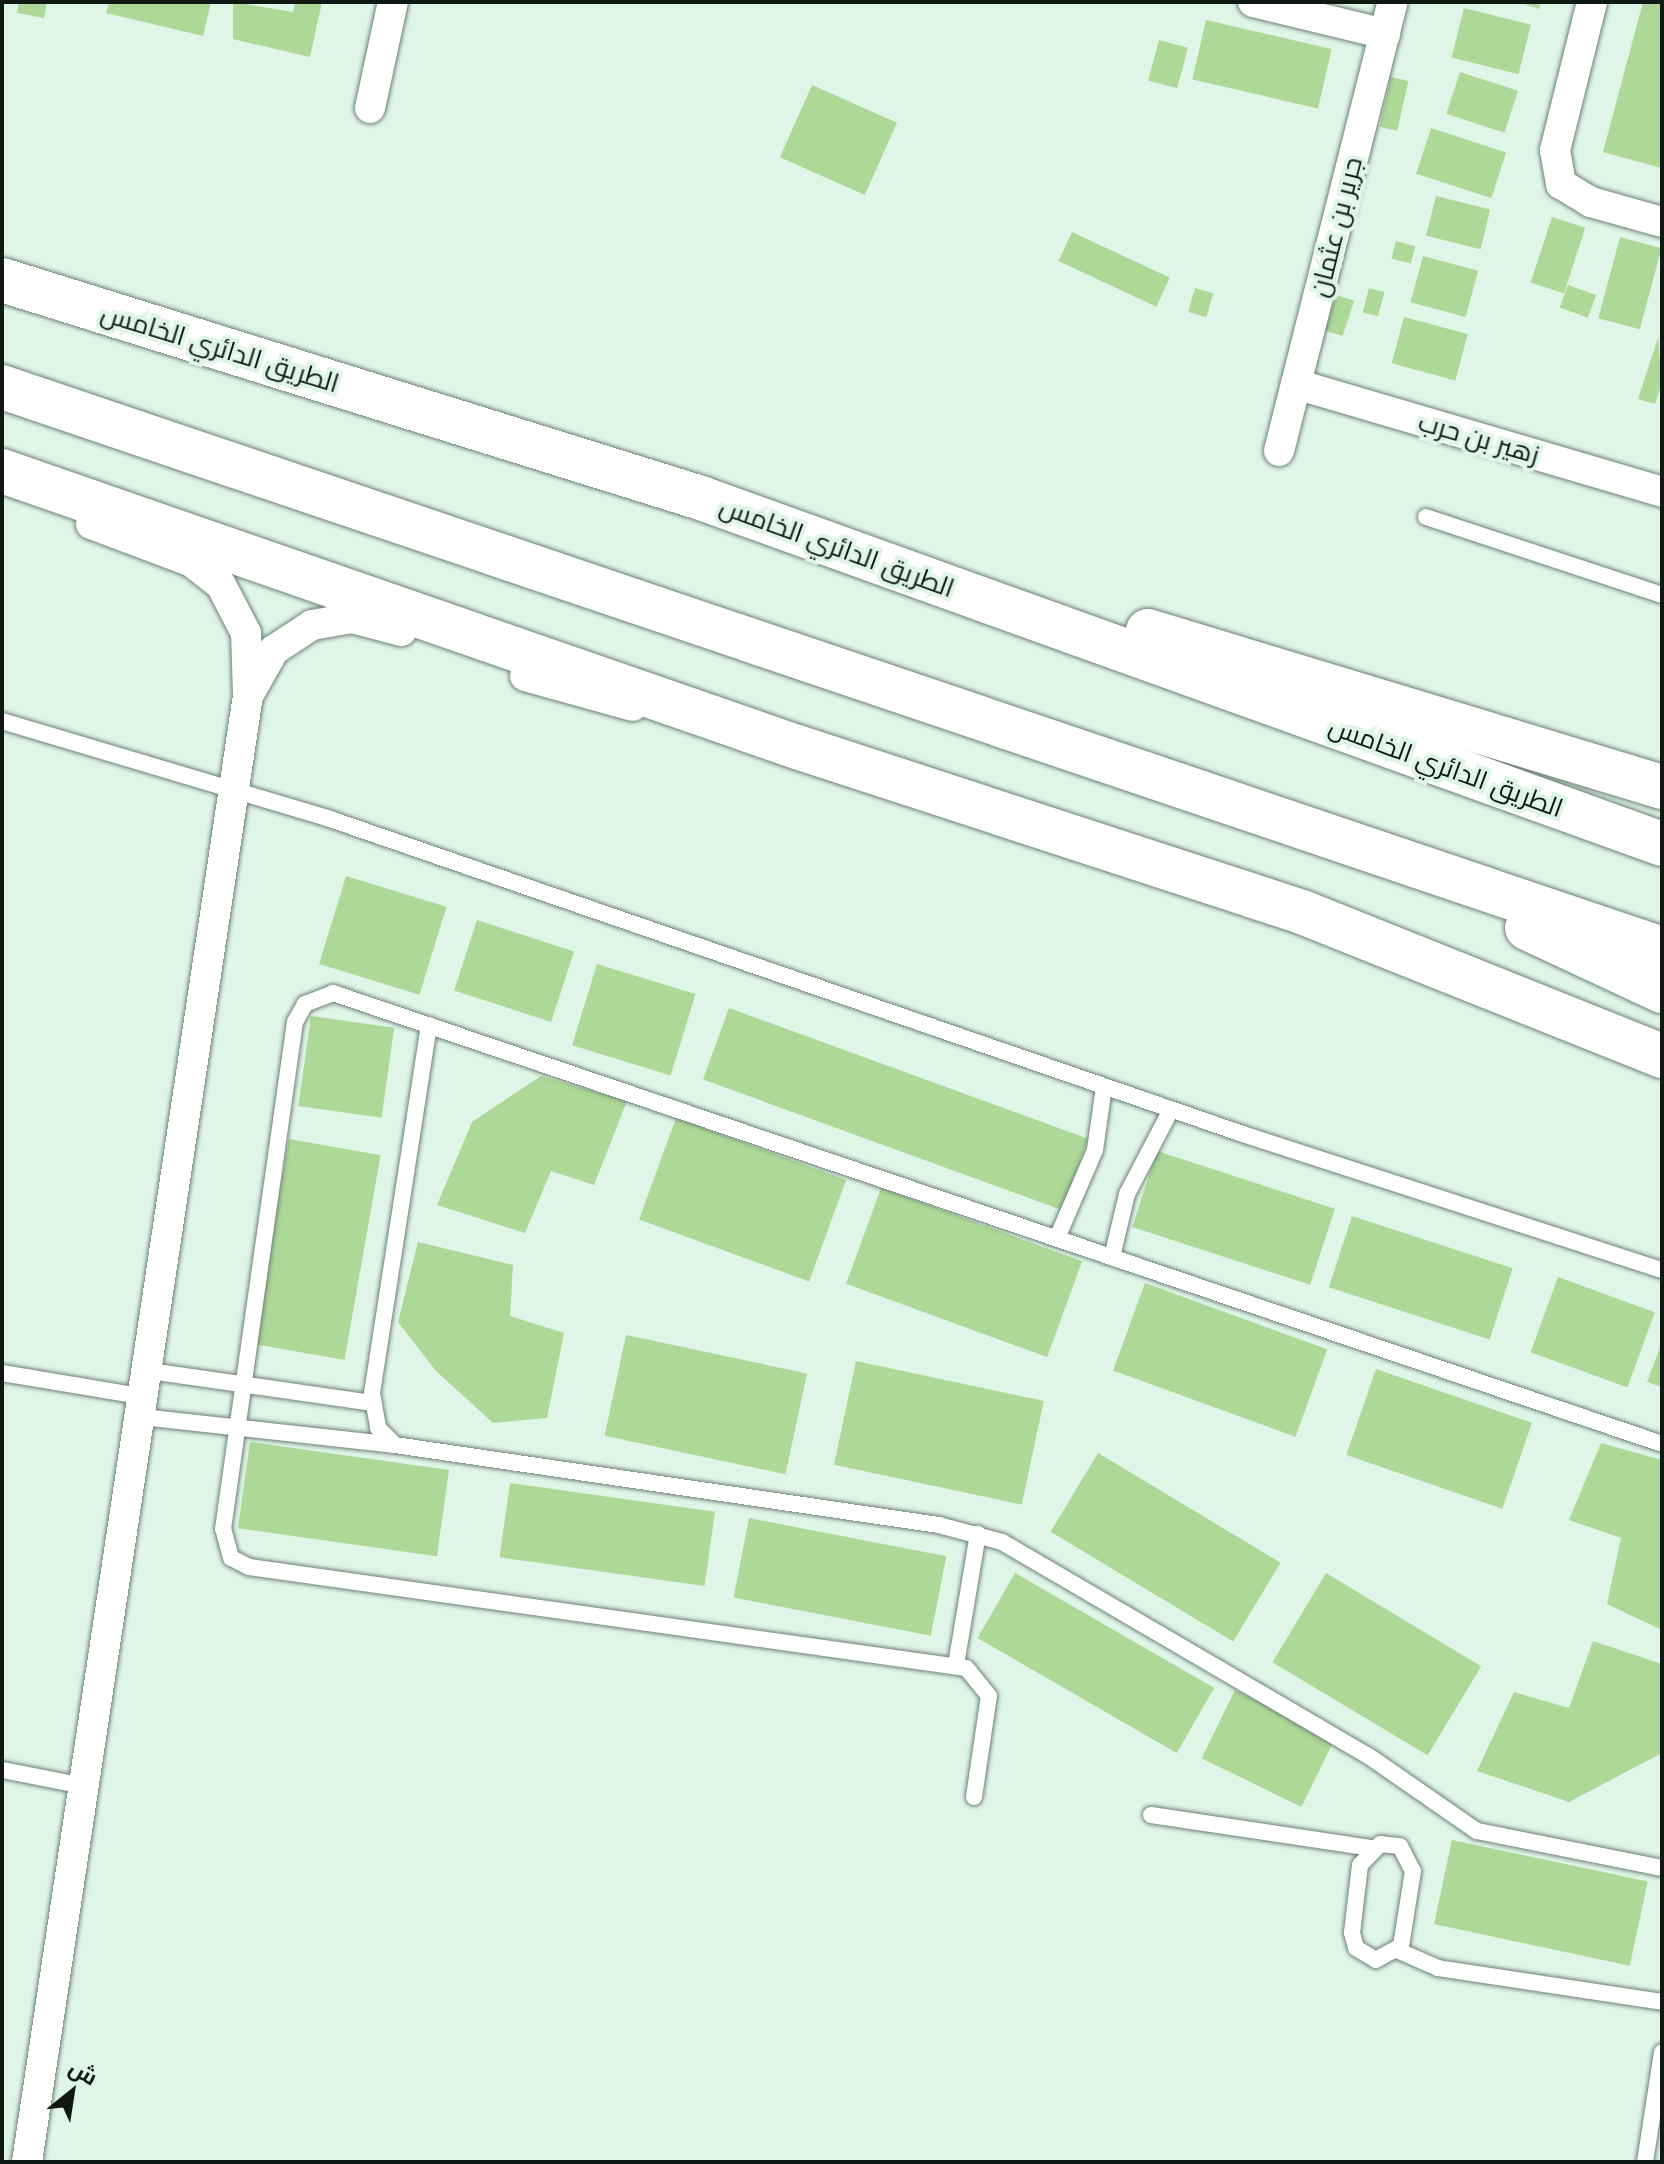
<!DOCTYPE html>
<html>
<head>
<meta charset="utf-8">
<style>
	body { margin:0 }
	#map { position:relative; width:1664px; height:2164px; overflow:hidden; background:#dff5e8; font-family:"Open Sans",Cairo,sans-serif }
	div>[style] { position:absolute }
	.building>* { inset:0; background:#add897; transform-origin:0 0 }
	.roads { filter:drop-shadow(0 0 2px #6d8175) drop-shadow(0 0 2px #6d8175) }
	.lane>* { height:16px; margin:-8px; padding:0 8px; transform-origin:8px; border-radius:8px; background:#fff }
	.street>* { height:30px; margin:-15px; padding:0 15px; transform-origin:15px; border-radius:15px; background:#fff }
	.highway>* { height:44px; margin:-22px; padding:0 22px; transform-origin:22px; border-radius:22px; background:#fff }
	span { translate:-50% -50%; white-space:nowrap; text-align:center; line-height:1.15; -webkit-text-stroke:8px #dff5e8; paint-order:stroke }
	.street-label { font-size:26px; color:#101813 }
	.frame { position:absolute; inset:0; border:4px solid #101813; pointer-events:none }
	.north { position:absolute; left:32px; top:2052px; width:80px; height:80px; -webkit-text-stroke:6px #dff5e8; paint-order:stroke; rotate:30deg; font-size:22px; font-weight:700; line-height:32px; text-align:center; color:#101813 }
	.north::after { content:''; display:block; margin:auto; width:28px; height:36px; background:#101813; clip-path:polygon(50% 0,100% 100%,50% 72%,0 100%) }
</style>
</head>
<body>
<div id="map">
	<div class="building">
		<i style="clip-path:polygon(19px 2px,47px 2px,44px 18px,17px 13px)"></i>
		<i style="clip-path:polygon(109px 2px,211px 2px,203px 36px,106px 13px)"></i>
		<i style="clip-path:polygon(233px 2px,293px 12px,295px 2px,322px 2px,310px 57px,233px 39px)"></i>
		<i style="clip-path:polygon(1517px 2px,1541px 2px,1539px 9px)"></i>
		<i style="clip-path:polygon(1643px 2px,1662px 2px,1661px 168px,1603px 152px)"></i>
		<i style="left:1464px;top:8px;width:69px;height:51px;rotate:14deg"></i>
		<i style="left:1206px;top:20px;width:129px;height:61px;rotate:13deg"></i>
		<i style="left:1159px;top:40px;width:30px;height:42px;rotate:15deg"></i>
		<i style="left:1460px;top:72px;width:61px;height:44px;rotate:18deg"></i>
		<i style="left:1391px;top:77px;width:18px;height:51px;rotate:13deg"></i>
		<i style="left:812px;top:85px;width:93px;height:79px;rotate:24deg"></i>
		<i style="left:1431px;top:128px;width:79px;height:48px;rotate:18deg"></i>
		<i style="left:1436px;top:196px;width:56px;height:41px;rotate:14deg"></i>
		<i style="left:1552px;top:217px;width:35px;height:69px;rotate:18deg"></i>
		<i style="left:1072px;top:232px;width:108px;height:32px;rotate:25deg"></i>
		<i style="left:1620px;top:237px;width:43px;height:84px;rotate:15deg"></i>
		<i style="left:1396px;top:241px;width:20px;height:18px;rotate:15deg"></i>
		<i style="left:1423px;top:256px;width:57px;height:48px;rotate:15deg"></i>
		<i style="left:1568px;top:285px;width:30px;height:24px;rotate:20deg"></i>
		<i style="left:1195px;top:288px;width:19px;height:25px;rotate:16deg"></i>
		<i style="left:1369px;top:288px;width:16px;height:25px;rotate:15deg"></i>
		<i style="left:1336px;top:295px;width:19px;height:37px;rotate:18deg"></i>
		<i style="left:1404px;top:317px;width:66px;height:48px;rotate:15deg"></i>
		<i style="clip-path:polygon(1658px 338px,1662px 383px,1655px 404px,1638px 399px)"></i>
		<i style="left:346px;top:876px;width:105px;height:92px;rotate:17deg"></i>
		<i style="left:477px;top:920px;width:102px;height:74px;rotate:18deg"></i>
		<i style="left:597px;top:964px;width:103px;height:85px;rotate:17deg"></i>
		<i style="left:729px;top:1008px;width:382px;height:76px;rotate:20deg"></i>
		<i style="left:311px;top:1016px;width:84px;height:91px;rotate:8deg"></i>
		<i style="clip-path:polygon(541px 1076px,627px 1101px,594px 1185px,551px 1171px,525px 1233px,437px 1205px,472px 1122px)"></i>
		<i style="left:676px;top:1118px;width:181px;height:108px;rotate:20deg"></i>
		<i style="left:289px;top:1139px;width:93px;height:208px;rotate:10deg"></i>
		<i style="left:1157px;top:1151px;width:187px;height:80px;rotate:18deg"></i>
		<i style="left:881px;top:1188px;width:214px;height:102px;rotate:20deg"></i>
		<i style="left:1352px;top:1216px;width:169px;height:75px;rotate:18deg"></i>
		<i style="clip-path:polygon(418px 1242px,513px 1265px,510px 1316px,564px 1333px,547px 1418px,493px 1423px,436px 1371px,398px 1322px)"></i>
		<i style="left:1558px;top:1277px;width:103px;height:80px;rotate:20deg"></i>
		<i style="left:1145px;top:1283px;width:194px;height:93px;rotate:20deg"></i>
		<i style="left:626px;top:1335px;width:185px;height:103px;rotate:12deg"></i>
		<i style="clip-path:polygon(1662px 1342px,1662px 1387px,1647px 1382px)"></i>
		<i style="left:856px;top:1361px;width:192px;height:106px;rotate:12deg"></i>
		<i style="left:1376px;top:1369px;width:165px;height:91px;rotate:19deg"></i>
		<i style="left:250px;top:1442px;width:201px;height:87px;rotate:8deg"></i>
		<i style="clip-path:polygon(1601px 1443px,1662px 1460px,1662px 1630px,1607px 1604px,1621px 1538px,1569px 1520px)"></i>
		<i style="left:1098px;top:1453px;width:213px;height:92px;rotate:31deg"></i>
		<i style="left:510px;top:1483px;width:207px;height:75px;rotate:8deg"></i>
		<i style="left:749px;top:1518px;width:201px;height:81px;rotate:11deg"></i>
		<i style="left:1015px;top:1573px;width:230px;height:75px;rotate:30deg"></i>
		<i style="left:1326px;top:1573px;width:181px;height:104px;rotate:31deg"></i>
		<i style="clip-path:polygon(1593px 1641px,1662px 1664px,1662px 1753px,1569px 1802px,1477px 1771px,1514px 1692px,1569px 1708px)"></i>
		<i style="left:1235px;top:1690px;width:111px;height:76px;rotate:26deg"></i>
		<i style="left:1452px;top:1840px;width:200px;height:86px;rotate:12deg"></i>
	</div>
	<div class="roads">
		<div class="lane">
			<i style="left:1426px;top:517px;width:249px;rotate:18.3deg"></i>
			<i style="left:2px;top:721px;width:342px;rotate:16.6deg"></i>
			<i style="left:330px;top:819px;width:966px;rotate:19.04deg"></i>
			<i style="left:1243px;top:1134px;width:441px;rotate:18deg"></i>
			<i style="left:429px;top:1025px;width:372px;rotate:98.8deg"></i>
			<i style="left:372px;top:1393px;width:36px;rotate:80deg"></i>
			<i style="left:378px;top:1428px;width:24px;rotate:45deg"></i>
			<i style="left:395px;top:1445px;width:550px;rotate:8.37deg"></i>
			<i style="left:939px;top:1525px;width:65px;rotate:15.1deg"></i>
			<i style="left:1002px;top:1542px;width:426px;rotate:30.3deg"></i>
			<i style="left:1370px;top:1757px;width:130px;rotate:34.7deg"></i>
			<i style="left:1477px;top:1831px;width:189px;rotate:11.3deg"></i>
			<i style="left:1057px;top:1238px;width:96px;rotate:-66.6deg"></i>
			<i style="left:1095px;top:1150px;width:64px;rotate:-81.9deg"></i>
			<i style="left:1112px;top:1257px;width:65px;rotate:-76.6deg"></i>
			<i style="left:1127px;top:1194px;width:95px;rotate:-62.4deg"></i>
			<i style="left:150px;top:1371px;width:224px;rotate:8.2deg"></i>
			<i style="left:2px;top:1373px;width:145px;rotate:9.5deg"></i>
			<i style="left:142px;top:1417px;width:255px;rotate:6.3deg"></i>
			<i style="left:956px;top:1665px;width:133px;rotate:-80.5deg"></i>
			<i style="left:2px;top:1770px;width:84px;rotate:11deg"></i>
			<i style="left:974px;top:1797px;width:102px;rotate:-81.6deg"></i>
			<i style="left:989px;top:1696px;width:36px;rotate:-129deg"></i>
			<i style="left:966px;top:1668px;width:724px;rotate:-171.98deg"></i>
			<i style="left:249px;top:1567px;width:20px;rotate:-153deg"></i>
			<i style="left:231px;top:1558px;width:30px;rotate:-105deg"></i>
			<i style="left:223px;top:1529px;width:512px;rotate:-81.92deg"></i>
			<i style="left:295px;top:1022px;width:21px;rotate:-61deg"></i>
			<i style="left:305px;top:1004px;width:30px;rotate:-21deg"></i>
			<i style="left:333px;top:993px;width:1403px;rotate:18.74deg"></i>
			<i style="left:1151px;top:1815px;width:222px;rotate:8.5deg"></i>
			<i style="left:1380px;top:1844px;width:20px;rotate:6deg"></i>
			<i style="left:1400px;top:1846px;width:28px;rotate:63deg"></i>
			<i style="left:1413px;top:1871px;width:76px;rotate:99.1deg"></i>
			<i style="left:1401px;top:1946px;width:29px;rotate:151deg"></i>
			<i style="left:1376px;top:1960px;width:23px;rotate:-149deg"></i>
			<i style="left:1356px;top:1948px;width:16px;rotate:-105deg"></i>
			<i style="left:1352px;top:1933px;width:68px;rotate:-83.3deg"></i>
			<i style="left:1360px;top:1865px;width:29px;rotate:-46deg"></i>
			<i style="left:1397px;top:1950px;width:45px;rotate:23.7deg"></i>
			<i style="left:1438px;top:1968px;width:227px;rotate:8.6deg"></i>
			<i style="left:1645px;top:2162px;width:111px;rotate:-81.2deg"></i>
		</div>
		<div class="street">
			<i style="left:1253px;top:2px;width:136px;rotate:13.6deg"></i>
			<i style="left:1592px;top:2px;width:153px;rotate:104deg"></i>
			<i style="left:1555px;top:150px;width:35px;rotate:80deg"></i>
			<i style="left:1561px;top:184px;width:35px;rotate:31deg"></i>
			<i style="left:1591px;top:202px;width:74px;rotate:15.7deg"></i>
			<i style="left:370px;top:108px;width:108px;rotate:-77.8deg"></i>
			<i style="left:1296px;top:384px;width:382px;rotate:16.4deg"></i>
			<i style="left:1279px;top:451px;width:463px;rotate:-75.8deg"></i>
			<i style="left:525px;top:676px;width:112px;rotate:15.5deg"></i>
			<i style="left:249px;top:694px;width:51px;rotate:-60.4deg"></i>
			<i style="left:274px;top:650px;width:45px;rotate:-33.3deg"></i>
			<i style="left:312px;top:625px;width:41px;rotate:-9.9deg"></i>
			<i style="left:352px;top:618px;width:51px;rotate:14.9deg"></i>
			<i style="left:27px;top:2162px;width:1484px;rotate:-81.43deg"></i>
			<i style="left:248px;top:695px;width:62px;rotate:-91.8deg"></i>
			<i style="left:246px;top:633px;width:54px;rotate:-117.5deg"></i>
			<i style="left:221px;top:585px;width:37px;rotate:-142deg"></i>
			<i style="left:192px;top:562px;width:108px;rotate:-159.4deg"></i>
		</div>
		<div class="highway">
			<i style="left:2px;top:280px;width:732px;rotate:17.32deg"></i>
			<i style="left:701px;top:498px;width:1021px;rotate:19.8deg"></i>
			<i style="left:2px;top:387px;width:1753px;rotate:18.7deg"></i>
			<i style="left:2px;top:471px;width:842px;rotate:19.15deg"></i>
			<i style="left:797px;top:747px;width:531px;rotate:18.09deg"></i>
			<i style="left:1302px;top:912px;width:388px;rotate:21.8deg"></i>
			<i style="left:1148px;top:631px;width:537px;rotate:16.88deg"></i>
			<i style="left:1527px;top:928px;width:149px;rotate:25deg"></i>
		</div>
	</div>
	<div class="street-label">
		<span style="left:1336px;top:227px;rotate:-76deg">جرير بن عثمان</span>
		<span style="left:220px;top:348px;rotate:17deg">الطريق الدائري الخامس</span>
		<span style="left:1479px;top:438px;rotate:16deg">زهير بن حرب</span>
		<span style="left:837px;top:547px;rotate:20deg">الطريق الدائري الخامس</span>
		<span style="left:1446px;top:767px;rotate:20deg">الطريق الدائري الخامس</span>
	</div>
	<div class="frame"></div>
	<div class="north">ش</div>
</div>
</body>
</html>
